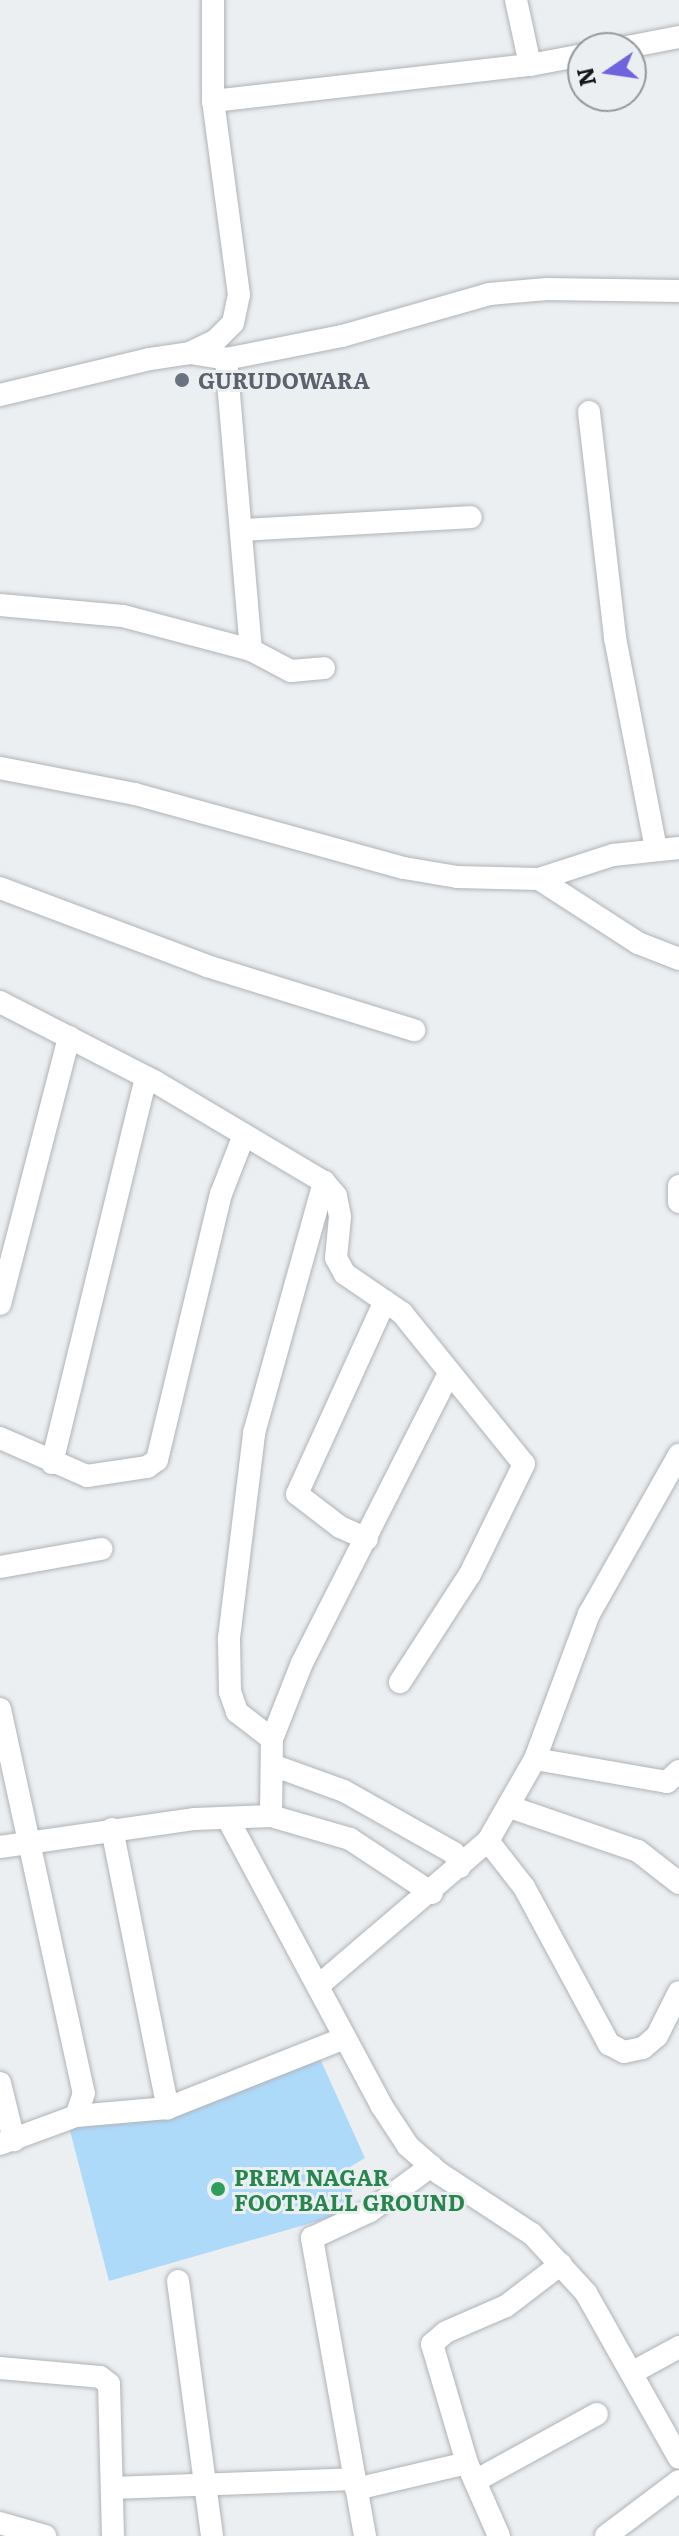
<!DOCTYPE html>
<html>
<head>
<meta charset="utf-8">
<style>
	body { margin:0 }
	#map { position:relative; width:679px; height:2536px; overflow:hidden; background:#eceff2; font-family:Literata,serif }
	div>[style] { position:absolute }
	.green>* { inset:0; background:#aedafa }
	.roads { filter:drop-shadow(0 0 2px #b0b3b6) drop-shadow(0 0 2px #b0b3b6) }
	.minor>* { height:22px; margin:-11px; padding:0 11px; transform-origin:11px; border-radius:11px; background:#fff }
	.dots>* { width:22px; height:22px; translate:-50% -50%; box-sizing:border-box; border:4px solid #eceff2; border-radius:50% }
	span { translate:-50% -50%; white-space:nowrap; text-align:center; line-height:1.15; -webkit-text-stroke:6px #eceff2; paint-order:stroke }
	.worship-label { font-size:22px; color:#5b616d; font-weight:700 }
	.left { translate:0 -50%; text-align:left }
	.leisure-label { font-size:22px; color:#27864d; font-weight:700 }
	.north { position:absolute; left:567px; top:32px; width:80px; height:80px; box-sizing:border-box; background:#eceff2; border:2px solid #96989a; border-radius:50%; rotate:257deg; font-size:22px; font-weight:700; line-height:32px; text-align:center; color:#151617 }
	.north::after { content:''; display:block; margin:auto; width:28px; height:36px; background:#7064de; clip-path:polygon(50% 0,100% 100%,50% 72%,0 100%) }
</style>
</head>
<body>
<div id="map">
	<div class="green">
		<i style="clip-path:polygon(317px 2052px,365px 2158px,350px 2167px,353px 2211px,109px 2281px,69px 2127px)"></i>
	</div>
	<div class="roads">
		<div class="minor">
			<i style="left:516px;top:0;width:66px;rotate:77.8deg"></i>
			<i style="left:530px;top:65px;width:54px;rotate:-10.7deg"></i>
			<i style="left:622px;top:48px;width:58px;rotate:-10.9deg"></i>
			<i style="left:213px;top:101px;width:319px;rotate:-6.5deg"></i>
			<i style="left:190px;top:353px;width:28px;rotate:-26deg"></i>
			<i style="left:215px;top:341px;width:25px;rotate:-45deg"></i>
			<i style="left:233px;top:323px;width:29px;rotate:-78deg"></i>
			<i style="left:239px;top:295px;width:196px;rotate:-97.6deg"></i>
			<i style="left:213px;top:101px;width:101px;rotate:-90deg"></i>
			<i style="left:226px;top:359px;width:292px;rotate:85.1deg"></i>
			<i style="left:0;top:395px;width:154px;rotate:-13.5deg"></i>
			<i style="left:150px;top:359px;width:40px;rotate:-8.5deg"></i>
			<i style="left:190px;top:353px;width:36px;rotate:9deg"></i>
			<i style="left:226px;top:359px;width:118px;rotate:-11.2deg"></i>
			<i style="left:342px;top:336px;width:153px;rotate:-15.9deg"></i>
			<i style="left:489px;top:294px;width:58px;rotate:-4.9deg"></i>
			<i style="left:547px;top:289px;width:132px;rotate:0.9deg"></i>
			<i style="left:589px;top:412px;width:227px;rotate:83.4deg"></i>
			<i style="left:615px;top:638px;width:215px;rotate:79deg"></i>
			<i style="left:242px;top:530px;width:229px;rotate:-3.2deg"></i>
			<i style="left:0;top:605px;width:123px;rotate:5.1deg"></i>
			<i style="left:123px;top:616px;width:132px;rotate:14.9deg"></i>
			<i style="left:251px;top:650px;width:45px;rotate:27.7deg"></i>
			<i style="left:291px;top:671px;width:33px;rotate:-5deg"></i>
			<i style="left:0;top:768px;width:137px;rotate:10.9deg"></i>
			<i style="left:135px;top:794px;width:279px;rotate:15.4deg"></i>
			<i style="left:404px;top:868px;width:54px;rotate:9.6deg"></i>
			<i style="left:457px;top:877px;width:82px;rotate:1.4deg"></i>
			<i style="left:539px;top:879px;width:78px;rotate:-18deg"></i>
			<i style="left:613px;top:855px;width:66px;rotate:-6.1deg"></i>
			<i style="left:539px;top:879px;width:118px;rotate:32.9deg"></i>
			<i style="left:638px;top:943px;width:44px;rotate:21.3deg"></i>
			<i style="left:0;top:888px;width:221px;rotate:20.6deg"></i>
			<i style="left:207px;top:966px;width:217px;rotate:17.2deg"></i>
			<i style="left:0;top:1002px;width:173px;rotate:27.2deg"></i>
			<i style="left:154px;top:1081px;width:198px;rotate:30.7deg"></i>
			<i style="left:324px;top:1182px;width:18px;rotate:49deg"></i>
			<i style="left:336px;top:1196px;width:21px;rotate:79deg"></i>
			<i style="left:340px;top:1217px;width:41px;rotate:95.6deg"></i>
			<i style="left:336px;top:1258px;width:18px;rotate:61deg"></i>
			<i style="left:345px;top:1274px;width:69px;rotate:34.4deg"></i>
			<i style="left:402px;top:1313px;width:194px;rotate:51.1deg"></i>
			<i style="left:524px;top:1464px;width:123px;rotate:116.1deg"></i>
			<i style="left:470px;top:1574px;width:129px;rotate:122.9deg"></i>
			<i style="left:679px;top:1186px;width:16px;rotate:90deg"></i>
			<i style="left:0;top:1304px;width:276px;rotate:-75.5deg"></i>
			<i style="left:0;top:1438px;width:95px;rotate:23.6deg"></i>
			<i style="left:87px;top:1476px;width:61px;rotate:-8.5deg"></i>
			<i style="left:147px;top:1467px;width:12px;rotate:-35deg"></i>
			<i style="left:157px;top:1460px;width:274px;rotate:-76.5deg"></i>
			<i style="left:221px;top:1194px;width:63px;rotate:-68.7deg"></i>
			<i style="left:52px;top:1463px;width:397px;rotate:-76.3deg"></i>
			<i style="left:367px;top:1539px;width:30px;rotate:-156deg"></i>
			<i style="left:340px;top:1527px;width:54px;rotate:-142.5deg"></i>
			<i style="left:297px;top:1494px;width:212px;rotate:-65.5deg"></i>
			<i style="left:0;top:1567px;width:103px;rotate:-10.1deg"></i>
			<i style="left:0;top:1709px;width:393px;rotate:77.7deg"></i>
			<i style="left:84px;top:2093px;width:24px;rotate:109deg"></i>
			<i style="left:76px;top:2116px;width:81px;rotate:159.8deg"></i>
			<i style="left:272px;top:1739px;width:82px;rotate:-68.5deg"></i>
			<i style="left:302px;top:1663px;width:323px;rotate:-63.1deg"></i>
			<i style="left:535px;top:1759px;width:134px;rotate:9.9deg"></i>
			<i style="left:667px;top:1782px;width:16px;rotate:-43deg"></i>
			<i style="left:275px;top:1766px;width:73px;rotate:19.9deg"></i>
			<i style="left:344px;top:1791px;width:126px;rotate:29.4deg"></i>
			<i style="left:454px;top:1853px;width:15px;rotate:67deg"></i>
			<i style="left:510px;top:1807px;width:135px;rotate:19deg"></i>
			<i style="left:638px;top:1851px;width:52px;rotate:38deg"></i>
			<i style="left:271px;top:1816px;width:77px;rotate:-89.3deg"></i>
			<i style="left:272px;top:1739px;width:44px;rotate:-142.4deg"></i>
			<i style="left:237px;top:1712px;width:21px;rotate:-109deg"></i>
			<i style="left:230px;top:1692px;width:54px;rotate:-91.1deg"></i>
			<i style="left:229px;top:1638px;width:207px;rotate:-83deg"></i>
			<i style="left:254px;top:1433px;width:261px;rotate:-74.4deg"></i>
			<i style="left:229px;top:1821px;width:322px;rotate:61.8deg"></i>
			<i style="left:381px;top:2105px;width:49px;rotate:56.6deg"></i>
			<i style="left:408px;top:2146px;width:41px;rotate:41.1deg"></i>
			<i style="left:439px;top:2173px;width:111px;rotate:33.3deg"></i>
			<i style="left:532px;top:2234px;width:80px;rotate:47.5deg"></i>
			<i style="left:586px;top:2293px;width:189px;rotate:60.6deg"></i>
			<i style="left:112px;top:1829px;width:285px;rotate:78.7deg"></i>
			<i style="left:488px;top:1841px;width:58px;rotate:52deg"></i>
			<i style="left:524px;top:1887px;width:179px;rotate:61.6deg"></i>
			<i style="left:609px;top:2044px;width:17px;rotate:28deg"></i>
			<i style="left:624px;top:2052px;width:19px;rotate:-12deg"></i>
			<i style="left:643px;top:2048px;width:18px;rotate:-41deg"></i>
			<i style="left:657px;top:2036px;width:49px;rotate:-63.4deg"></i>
			<i style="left:0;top:1847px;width:197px;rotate:-8.2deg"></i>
			<i style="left:195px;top:1819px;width:76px;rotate:-2.3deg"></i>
			<i style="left:271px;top:1816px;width:82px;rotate:16.2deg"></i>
			<i style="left:350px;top:1839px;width:98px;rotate:33.4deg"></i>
			<i style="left:318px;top:1986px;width:223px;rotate:-40.5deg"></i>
			<i style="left:488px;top:1841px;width:95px;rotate:-60.2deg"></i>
			<i style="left:535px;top:1759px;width:155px;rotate:-69.6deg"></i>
			<i style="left:589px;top:1614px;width:183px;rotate:-60.5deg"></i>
			<i style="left:0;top:2083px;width:59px;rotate:76.2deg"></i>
			<i style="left:76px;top:2116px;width:92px;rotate:-5deg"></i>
			<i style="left:168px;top:2108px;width:190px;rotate:-21.6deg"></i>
			<i style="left:178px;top:2281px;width:257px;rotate:82.4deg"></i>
			<i style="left:0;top:2368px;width:100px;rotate:5.1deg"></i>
			<i style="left:100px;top:2377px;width:11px;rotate:38deg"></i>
			<i style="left:109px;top:2384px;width:152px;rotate:88.5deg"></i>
			<i style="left:635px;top:2371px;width:50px;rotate:-28.6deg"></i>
			<i style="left:475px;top:2481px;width:139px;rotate:-28.8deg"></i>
			<i style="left:112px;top:2488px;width:242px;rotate:-2.1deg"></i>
			<i style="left:356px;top:2489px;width:114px;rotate:-13.2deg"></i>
			<i style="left:0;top:2523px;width:47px;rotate:16.1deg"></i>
			<i style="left:365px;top:2536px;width:303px;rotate:-100.1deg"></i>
			<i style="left:312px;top:2238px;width:64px;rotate:-25deg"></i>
			<i style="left:370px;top:2211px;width:76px;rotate:-36.4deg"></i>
			<i style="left:499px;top:2536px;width:80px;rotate:-113.7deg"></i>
			<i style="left:467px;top:2463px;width:124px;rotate:-106.4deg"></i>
			<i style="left:432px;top:2344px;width:18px;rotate:-41deg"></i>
			<i style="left:446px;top:2332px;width:65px;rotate:-23.4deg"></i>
			<i style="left:506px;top:2306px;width:69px;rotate:-37.4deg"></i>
			<i style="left:606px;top:2536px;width:91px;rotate:-37deg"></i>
		</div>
	</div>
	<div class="dots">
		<i style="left:182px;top:380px;background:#6b7280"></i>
		<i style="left:218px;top:2189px;background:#2e9e5b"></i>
	</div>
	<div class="worship-label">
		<span class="left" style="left:198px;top:380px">GURUDOWARA</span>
	</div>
	<div class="leisure-label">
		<span class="left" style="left:234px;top:2189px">PREM NAGAR<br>FOOTBALL GROUND</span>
	</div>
	<div class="north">N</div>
</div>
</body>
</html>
